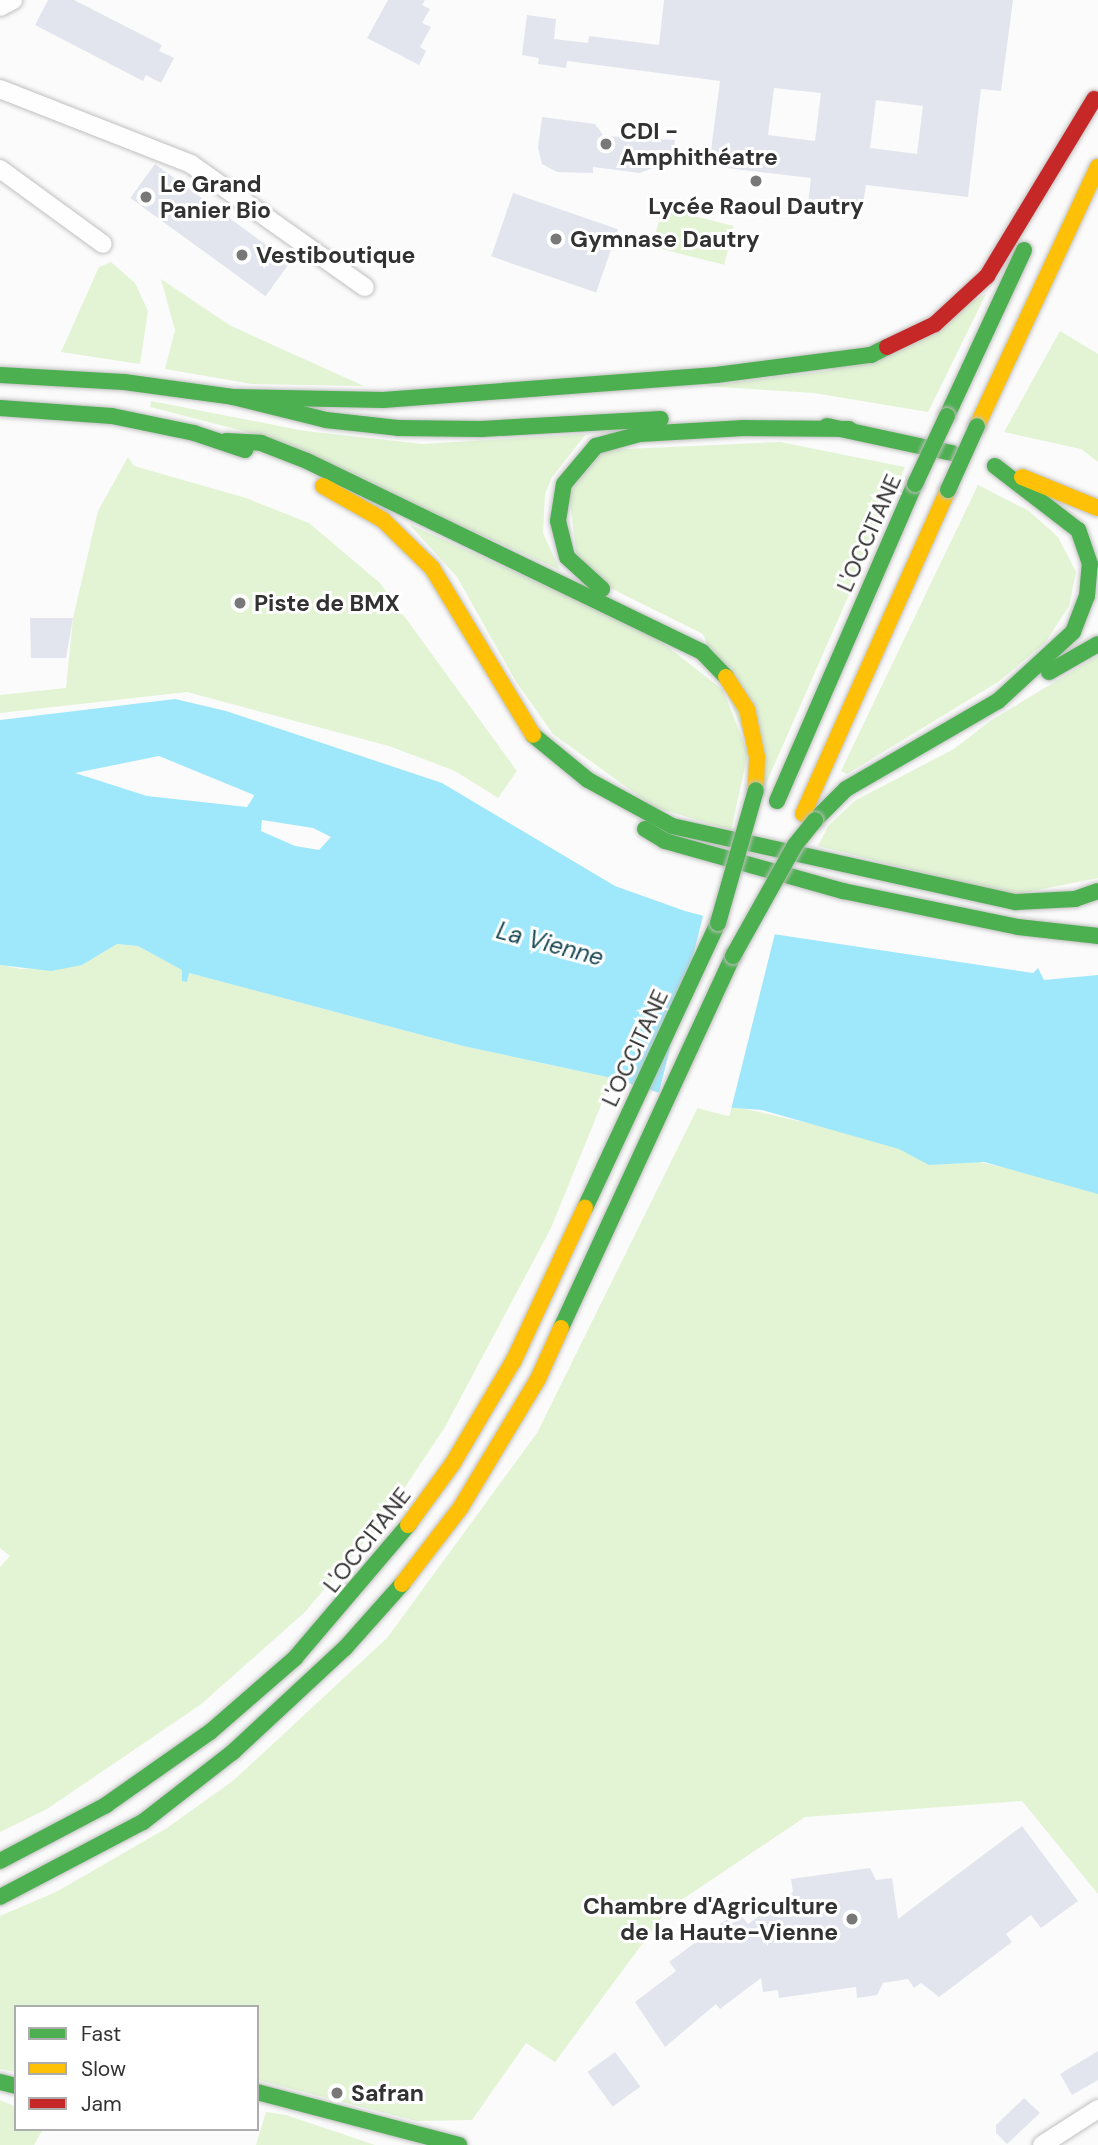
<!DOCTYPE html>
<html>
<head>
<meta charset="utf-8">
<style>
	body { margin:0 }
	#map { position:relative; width:1098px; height:2145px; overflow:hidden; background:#fbfbfb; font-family:"DM Sans",sans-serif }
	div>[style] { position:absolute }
	.green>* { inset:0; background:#e2f4d4; transform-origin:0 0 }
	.water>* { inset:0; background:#9fe8fc }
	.pier>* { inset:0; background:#fbfbfb; transform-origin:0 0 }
	.building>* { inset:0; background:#e3e5ee; transform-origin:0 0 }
	.roads { filter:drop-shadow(0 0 2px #c0c0c0) drop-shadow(0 0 2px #c0c0c0) }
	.street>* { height:18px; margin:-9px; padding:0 9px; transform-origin:9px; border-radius:9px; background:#fefefe }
	.fast>* { height:16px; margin:-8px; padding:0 8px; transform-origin:8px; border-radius:8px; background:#4caf50 }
	.slow>* { height:16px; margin:-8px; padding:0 8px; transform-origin:8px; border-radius:8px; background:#ffc107 }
	.jam>* { height:16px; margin:-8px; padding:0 8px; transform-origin:8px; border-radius:8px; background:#c62828 }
	.bridges { filter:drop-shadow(0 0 2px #c0c0c0) drop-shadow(0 0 2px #c0c0c0) }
	.fast-bridge>* { height:16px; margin:-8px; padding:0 8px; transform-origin:8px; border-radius:8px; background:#4caf50 }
	.dots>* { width:19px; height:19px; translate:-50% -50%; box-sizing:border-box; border:4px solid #fff; border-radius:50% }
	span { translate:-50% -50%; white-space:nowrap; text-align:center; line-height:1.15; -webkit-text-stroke:6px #fff; paint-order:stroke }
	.poi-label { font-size:23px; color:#323232; font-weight:700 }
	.left { translate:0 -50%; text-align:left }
	.right { translate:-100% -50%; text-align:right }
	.street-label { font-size:23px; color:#323232 }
	.water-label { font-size:24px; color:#1a4955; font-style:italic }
	.legend { position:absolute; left:14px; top:2005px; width:245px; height:126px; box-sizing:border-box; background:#fff; border:2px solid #adadad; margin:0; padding:9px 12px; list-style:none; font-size:21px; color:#323232 }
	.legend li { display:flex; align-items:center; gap:14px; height:35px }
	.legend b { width:35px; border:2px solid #adadad }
</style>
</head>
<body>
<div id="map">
	<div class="green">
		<i style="left:662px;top:208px;width:74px;height:40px;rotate:14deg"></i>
		<i style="clip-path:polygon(111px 262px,135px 283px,148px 311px,140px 364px,61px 352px,99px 267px)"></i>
		<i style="clip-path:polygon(161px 279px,231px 326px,364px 386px,252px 384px,165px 369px,175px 330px)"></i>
		<i style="clip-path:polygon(986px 294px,928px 412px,814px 393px,704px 386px,828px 371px)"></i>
		<i style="clip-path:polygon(1060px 331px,1098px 354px,1098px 462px,1081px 449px,1004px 432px)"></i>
		<i style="clip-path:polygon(151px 401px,305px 431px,422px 444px,586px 434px,552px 477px,545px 494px,543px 533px,560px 570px,251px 433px,150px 407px)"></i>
		<i style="clip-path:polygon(780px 442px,905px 467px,765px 786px,703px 634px,602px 584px,577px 560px,569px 493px,604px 450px)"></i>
		<i style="clip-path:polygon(128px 457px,134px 466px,246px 498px,309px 523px,380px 583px,517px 771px,498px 798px,455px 771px,389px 746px,187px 692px,0 713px,0 695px,66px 688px,73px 618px,98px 511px)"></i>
		<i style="clip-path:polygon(978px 485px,1029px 511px,1058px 537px,1076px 572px,1069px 606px,1045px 643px,998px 682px,847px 774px,841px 771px)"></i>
		<i style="clip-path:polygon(409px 524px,650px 633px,723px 690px,748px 753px,731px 830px,654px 807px,553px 734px,515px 680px,457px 577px)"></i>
		<i style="clip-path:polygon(1098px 656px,1098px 878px,1012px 895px,818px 846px,828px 826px,856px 800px,954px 749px,990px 721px)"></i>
		<i style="clip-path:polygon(117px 944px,138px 946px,189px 973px,463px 1046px,612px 1078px,551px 1228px,445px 1427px,385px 1517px,305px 1612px,200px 1705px,47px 1809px,0 1832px,0 1567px,10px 1556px,0 1548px,0 965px,21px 969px,82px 965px)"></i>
		<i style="clip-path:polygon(702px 1099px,1098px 1189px,1098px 1894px,1022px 1801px,805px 1817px,668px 1909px,555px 2062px,526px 2043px,472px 2120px,416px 2121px,257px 2080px,257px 2007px,16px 2007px,16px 2072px,0 2069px,0 1916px,56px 1892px,167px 1828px,234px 1780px,387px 1638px,537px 1433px)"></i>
		<i style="clip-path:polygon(0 2100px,16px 2107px,16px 2129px,43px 2129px,34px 2145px,0 2145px)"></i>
		<i style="clip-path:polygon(266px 2112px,286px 2115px,375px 2145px,256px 2145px)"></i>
	</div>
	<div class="water">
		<i style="clip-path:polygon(evenodd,175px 699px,226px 711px,442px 783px,615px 886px,685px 911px,773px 934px,1033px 973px,1038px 968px,1044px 980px,1098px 975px,1098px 1194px,984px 1162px,929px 1165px,899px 1149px,762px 1110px,698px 1105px,612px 1078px,463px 1046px,189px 973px,187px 982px,182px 981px,182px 970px,138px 946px,117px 944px,82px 965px,51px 971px,0 965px,0 720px,175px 699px,159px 756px,254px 795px,254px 796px,247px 807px,147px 796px,75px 773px,159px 756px,175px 699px,262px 820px,313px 828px,331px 837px,319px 850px,295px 846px,261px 831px,262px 820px)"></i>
	</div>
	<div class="pier">
		<i style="left:704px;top:912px;width:74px;height:192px;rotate:14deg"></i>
	</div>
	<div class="building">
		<i style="clip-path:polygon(48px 0,74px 0,162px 45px,159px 51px,174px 58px,161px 83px,146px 75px,143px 81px,35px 25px)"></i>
		<i style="clip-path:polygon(388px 0,425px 0,422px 5px,430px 9px,422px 23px,431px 27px,420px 47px,426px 51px,419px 65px,367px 38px)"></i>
		<i style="clip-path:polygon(evenodd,664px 0,1013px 0,1001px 91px,981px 89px,968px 197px,866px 185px,862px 211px,808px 204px,811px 178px,709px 166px,720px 81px,567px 61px,566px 68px,538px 64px,539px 58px,522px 55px,527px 15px,556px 19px,554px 39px,588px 43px,589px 36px,659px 45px,664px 0,774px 88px,821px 93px,815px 141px,768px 135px,774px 88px,664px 0,876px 100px,923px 106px,917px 154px,870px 148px,876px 100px)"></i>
		<i style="clip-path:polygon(542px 117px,595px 124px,604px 136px,675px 140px,673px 156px,662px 155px,658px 166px,640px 173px,593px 167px,593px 173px,557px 172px,542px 164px,538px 148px)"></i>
		<i style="left:155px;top:164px;width:167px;height:42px;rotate:36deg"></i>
		<i style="left:513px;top:193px;width:111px;height:67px;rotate:19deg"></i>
		<i style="clip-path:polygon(30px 618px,73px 618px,66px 658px,31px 658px)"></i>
		<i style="clip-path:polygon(1022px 1826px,1078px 1901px,1041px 1928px,1031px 1915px,1006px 1934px,1012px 1942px,939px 1997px,921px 1983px,914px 1988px,908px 1979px,883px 1983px,877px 1995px,857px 1998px,856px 1987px,779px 1998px,778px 1990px,763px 1992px,761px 1978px,720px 2009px,716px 2004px,665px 2047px,635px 2002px,676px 1971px,669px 1962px,738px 1911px,748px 1924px,793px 1892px,791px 1879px,870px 1868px,876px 1880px,892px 1878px,898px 1919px)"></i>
		<i style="clip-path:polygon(1098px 2051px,1098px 2080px,1072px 2095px,1060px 2074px)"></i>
		<i style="left:615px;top:2052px;width:43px;height:34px;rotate:54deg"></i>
		<i style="clip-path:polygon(1024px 2098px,1040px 2113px,1007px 2144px,996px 2133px,996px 2125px)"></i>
	</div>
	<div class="roads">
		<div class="street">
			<i style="left:0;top:7px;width:15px;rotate:-28deg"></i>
			<i style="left:0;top:89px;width:205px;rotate:21.4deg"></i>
			<i style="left:191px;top:164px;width:213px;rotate:35.3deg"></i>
			<i style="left:0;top:169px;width:127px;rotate:36.1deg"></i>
			<i style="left:1042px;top:2145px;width:67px;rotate:-32.7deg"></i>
		</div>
		<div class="fast">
			<i style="left:0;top:375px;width:124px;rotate:3.2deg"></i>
			<i style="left:124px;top:382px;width:110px;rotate:7.8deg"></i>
			<i style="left:233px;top:397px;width:96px;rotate:13.9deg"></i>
			<i style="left:326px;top:420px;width:72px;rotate:6.3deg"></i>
			<i style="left:398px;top:428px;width:83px;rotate:0.7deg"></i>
			<i style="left:481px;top:429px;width:180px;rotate:-3.2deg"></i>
			<i style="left:233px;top:397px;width:150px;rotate:1.1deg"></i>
			<i style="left:383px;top:400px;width:334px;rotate:-4.3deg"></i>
			<i style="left:716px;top:375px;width:156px;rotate:-7.4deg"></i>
			<i style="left:871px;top:355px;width:18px;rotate:-27deg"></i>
			<i style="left:0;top:408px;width:112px;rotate:4.1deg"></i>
			<i style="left:112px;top:416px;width:84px;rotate:11.7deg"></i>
			<i style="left:194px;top:433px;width:54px;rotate:18.4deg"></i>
			<i style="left:947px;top:416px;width:183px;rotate:-65.1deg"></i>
			<i style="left:827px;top:426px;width:128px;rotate:12.2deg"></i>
			<i style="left:226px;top:441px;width:35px;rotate:3deg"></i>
			<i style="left:261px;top:443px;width:49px;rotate:21.4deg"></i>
			<i style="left:307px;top:461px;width:439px;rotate:25.8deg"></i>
			<i style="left:702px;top:652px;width:35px;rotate:46deg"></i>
			<i style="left:602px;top:589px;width:47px;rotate:-137.6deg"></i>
			<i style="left:567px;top:557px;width:37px;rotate:-104deg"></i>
			<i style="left:558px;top:521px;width:37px;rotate:-81deg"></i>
			<i style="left:564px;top:484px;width:50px;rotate:-49.9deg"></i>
			<i style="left:596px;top:446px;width:46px;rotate:-15.3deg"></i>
			<i style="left:640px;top:434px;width:104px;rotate:-3.3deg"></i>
			<i style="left:744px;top:428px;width:105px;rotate:0.5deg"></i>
			<i style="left:1049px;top:672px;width:56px;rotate:-29.7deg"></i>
			<i style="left:533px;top:735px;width:71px;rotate:39.3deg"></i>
			<i style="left:588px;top:780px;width:96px;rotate:28.7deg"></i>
			<i style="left:672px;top:826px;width:352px;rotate:12.5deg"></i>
			<i style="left:1016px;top:902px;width:59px;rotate:-2.9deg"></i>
			<i style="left:1075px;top:899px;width:24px;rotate:-19deg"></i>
			<i style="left:777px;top:801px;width:346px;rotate:-66.5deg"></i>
			<i style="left:815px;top:820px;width:44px;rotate:-45deg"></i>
			<i style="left:846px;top:789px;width:176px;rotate:-30.1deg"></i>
			<i style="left:998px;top:701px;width:102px;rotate:-42.6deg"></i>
			<i style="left:1073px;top:632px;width:39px;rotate:-69deg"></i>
			<i style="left:1087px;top:596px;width:32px;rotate:-85deg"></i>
			<i style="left:1090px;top:564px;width:36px;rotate:-109deg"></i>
			<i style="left:1078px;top:530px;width:105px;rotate:-142.4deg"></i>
			<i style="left:645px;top:829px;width:23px;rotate:31deg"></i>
			<i style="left:665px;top:841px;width:185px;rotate:15.7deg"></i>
			<i style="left:843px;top:891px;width:179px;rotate:11.6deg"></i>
			<i style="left:1018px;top:927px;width:81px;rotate:6.4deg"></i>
			<i style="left:585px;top:1208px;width:315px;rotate:-65deg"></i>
			<i style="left:561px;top:1328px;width:410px;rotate:-65.2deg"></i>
			<i style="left:0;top:1861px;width:120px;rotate:-27.8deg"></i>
			<i style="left:106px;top:1805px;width:127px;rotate:-35.1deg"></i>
			<i style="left:210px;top:1732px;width:113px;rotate:-41deg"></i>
			<i style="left:295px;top:1658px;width:175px;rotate:-49.6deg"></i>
			<i style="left:0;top:1897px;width:161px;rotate:-27.7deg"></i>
			<i style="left:143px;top:1822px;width:114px;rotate:-37.9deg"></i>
			<i style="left:233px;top:1752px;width:153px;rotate:-42.9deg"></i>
			<i style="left:345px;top:1648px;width:86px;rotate:-48.3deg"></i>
			<i style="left:0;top:2082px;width:16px;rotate:14deg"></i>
			<i style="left:257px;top:2092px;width:209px;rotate:14.7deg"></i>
		</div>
		<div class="slow">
			<i style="left:977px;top:426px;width:286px;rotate:-65deg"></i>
			<i style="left:1022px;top:477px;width:82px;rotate:22.2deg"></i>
			<i style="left:323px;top:486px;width:69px;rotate:29.5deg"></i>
			<i style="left:383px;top:520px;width:69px;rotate:44.4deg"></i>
			<i style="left:432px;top:568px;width:195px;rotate:58.8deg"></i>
			<i style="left:726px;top:677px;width:38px;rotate:57deg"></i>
			<i style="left:747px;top:709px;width:49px;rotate:78.2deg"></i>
			<i style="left:757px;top:757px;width:33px;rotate:92deg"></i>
			<i style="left:803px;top:814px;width:355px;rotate:-65.9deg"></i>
			<i style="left:408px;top:1525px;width:77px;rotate:-54deg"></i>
			<i style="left:453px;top:1463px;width:120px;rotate:-59.4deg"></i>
			<i style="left:514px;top:1360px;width:168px;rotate:-65deg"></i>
			<i style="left:402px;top:1584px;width:97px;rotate:-52.5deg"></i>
			<i style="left:461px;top:1507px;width:149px;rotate:-59deg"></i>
			<i style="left:538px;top:1379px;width:56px;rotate:-65.7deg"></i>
		</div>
		<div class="jam">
			<i style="left:887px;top:347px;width:53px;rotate:-25.6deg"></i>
			<i style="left:935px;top:324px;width:71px;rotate:-42.7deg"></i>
			<i style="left:987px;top:276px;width:207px;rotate:-58.8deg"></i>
		</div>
	</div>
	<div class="bridges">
		<div class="fast-bridge">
			<i style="left:915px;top:484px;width:75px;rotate:-64.8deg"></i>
			<i style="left:948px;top:490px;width:70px;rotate:-65.6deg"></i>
			<i style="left:718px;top:923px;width:138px;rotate:-74.1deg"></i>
			<i style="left:733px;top:956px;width:127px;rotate:-60.8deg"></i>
			<i style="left:795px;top:845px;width:32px;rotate:-51deg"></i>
		</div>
	</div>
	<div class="dots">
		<i style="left:606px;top:144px;background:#787878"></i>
		<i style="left:756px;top:181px;background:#787878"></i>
		<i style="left:146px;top:197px;background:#787878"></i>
		<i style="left:556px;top:239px;background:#787878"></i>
		<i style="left:242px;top:255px;background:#787878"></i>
		<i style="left:240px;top:603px;background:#787878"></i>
		<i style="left:852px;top:1919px;background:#787878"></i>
		<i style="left:337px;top:2093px;background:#787878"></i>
	</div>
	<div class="poi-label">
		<span class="left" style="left:620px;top:144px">CDI -<br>Amphithéatre</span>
		<span class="left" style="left:160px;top:197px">Le Grand<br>Panier Bio</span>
		<span style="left:756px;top:206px">Lycée Raoul Dautry</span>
		<span class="left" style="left:570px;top:239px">Gymnase Dautry</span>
		<span class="left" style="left:256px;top:255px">Vestiboutique</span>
		<span class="left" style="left:254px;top:603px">Piste de BMX</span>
		<span class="right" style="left:838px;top:1919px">Chambre d'Agriculture<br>de la Haute-Vienne</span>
		<span class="left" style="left:351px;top:2093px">Safran</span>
	</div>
	<div class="street-label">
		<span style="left:869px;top:533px;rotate:-66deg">L'OCCITANE</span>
		<span style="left:635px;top:1048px;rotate:-65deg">L'OCCITANE</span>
		<span style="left:367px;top:1540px;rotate:-52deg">L'OCCITANE</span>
	</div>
	<div class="water-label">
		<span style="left:550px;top:944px;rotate:15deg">La Vienne</span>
	</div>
	<ul class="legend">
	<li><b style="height:9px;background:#4caf50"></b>Fast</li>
	<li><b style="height:9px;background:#ffc107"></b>Slow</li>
	<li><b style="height:9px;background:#c62828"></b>Jam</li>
	</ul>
</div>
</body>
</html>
